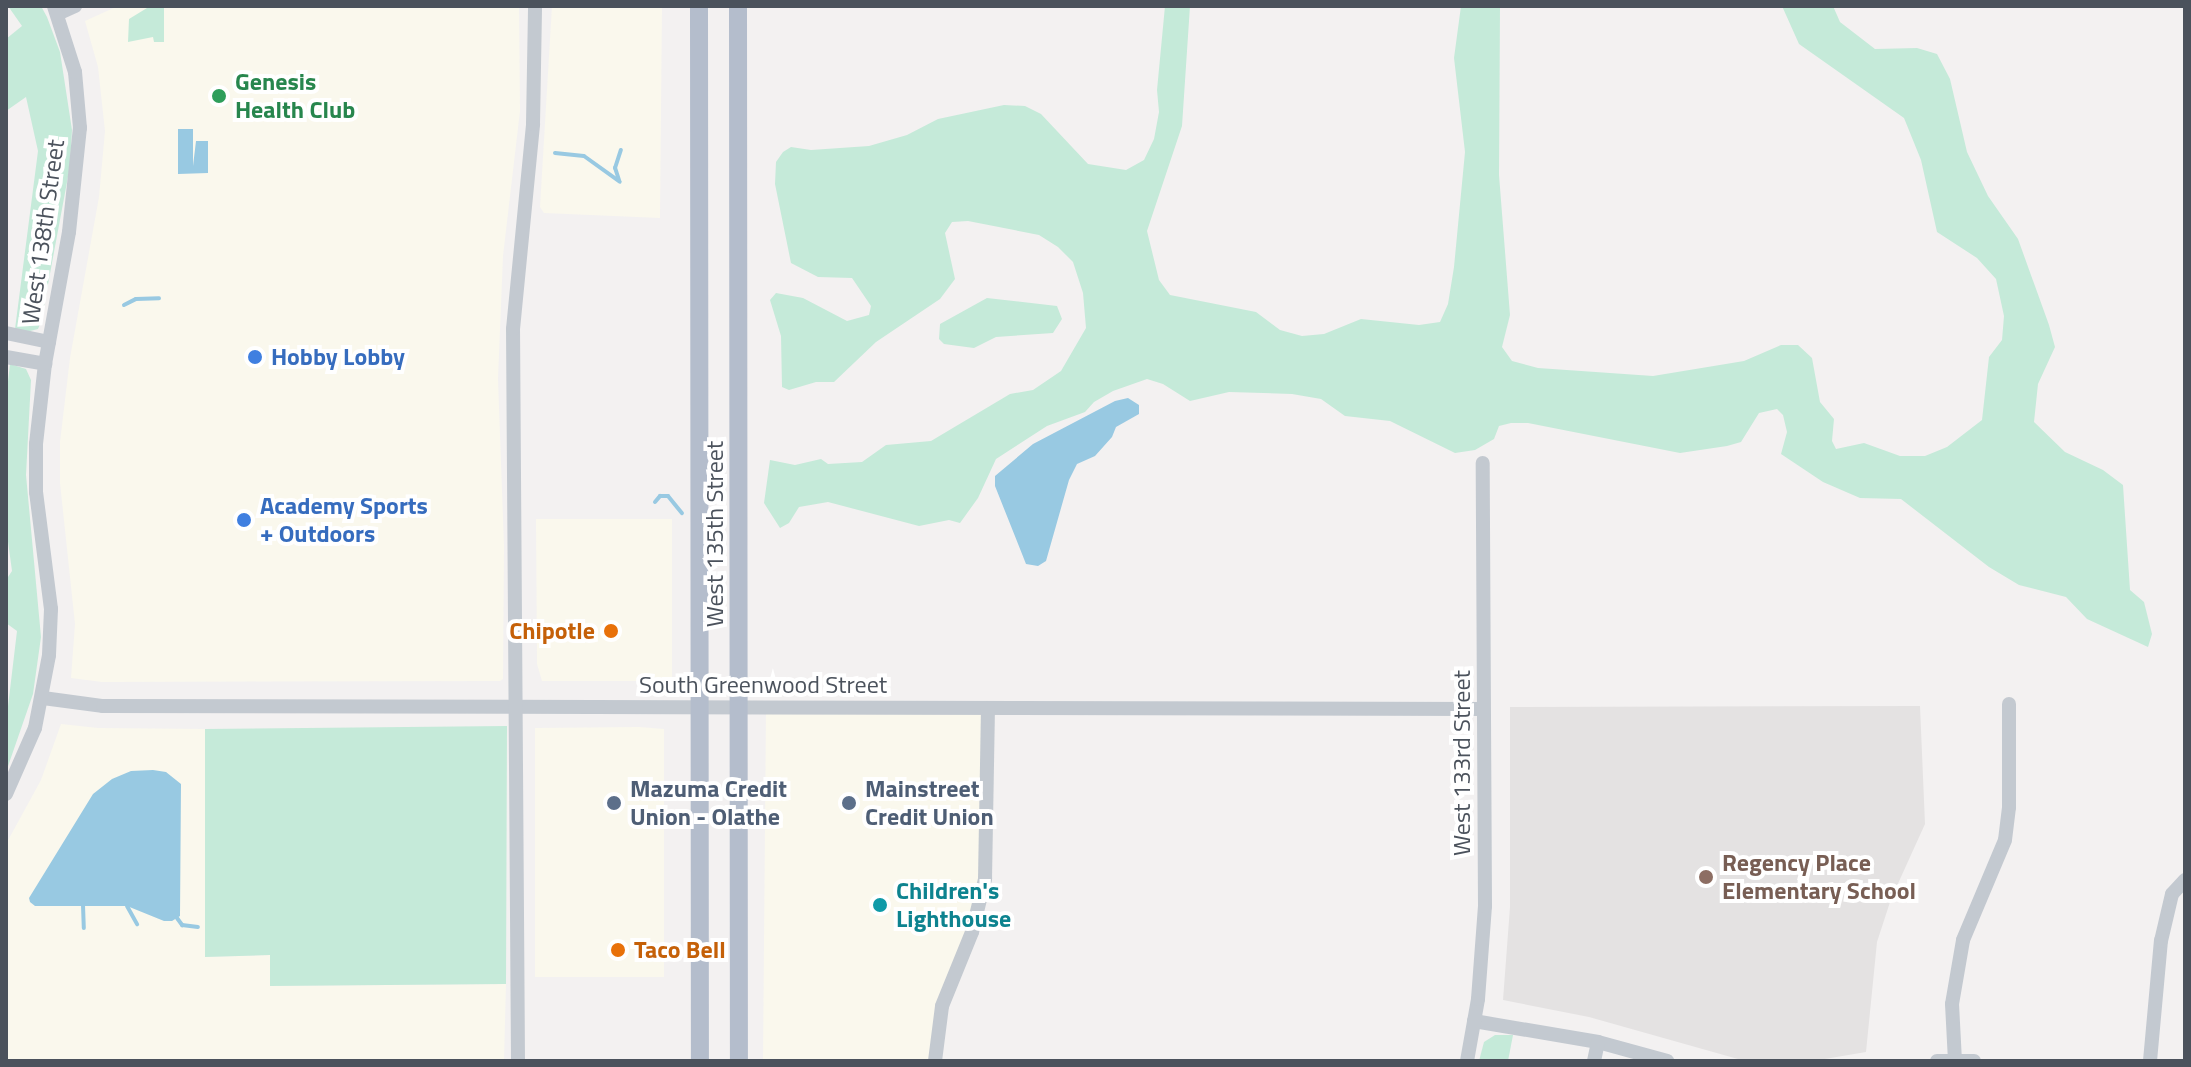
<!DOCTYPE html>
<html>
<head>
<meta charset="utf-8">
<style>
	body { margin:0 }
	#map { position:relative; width:2191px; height:1067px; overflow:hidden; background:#f3f1f1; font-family:"Titillium Web",sans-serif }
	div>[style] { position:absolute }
	.commercial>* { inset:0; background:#faf8ed }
	.education>* { inset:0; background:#e4e2e2 }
	.green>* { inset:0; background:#c5ead9 }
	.water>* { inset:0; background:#98c9e2 }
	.stream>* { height:4px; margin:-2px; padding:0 2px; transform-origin:2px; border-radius:2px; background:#98c9e2 }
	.minor>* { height:14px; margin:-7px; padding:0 7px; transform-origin:7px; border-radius:7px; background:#c3c9d0 }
	.major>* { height:18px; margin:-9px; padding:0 9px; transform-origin:9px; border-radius:9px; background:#b4bdcc }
	.dots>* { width:22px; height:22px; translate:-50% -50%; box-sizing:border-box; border:4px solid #fff; border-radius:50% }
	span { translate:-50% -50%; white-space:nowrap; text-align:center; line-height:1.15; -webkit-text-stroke:8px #fff; paint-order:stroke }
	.leisure-label { font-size:24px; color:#27864d; font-weight:700 }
	.left { translate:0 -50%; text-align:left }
	.street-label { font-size:24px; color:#4b525c }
	.shop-label { font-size:24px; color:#366cbe; font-weight:700 }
	.food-label { font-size:24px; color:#c56008; font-weight:700 }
	.right { translate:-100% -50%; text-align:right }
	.service-label { font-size:24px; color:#4e5e75; font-weight:700 }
	.education-label { font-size:24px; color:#785e54; font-weight:700 }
	.culture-label { font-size:24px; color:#0d838f; font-weight:700 }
	.frame { position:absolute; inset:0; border:8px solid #4b525c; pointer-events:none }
</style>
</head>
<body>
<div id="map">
	<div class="commercial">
		<i style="clip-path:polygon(118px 6px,519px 6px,520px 111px,503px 256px,498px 379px,504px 546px,503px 679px,500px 681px,102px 682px,71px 678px,75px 624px,60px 483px,60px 442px,70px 358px,99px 197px,105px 131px,98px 67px,85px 21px)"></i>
		<i style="clip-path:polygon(552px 6px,662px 6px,660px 218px,544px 213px,540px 207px)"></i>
		<i style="clip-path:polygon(536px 519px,672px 519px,672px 681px,542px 681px,537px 664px)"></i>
		<i style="clip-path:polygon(766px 707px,988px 708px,985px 879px,948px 984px,935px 1061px,763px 1061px)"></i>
		<i style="clip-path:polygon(61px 724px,98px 728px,205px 729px,205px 957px,270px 955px,271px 986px,506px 984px,504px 1061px,6px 1061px,6px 844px,41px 780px)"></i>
		<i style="clip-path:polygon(639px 727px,664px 729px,664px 977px,535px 977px,535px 728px)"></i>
	</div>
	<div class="education">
		<i style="clip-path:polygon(1920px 706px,1925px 824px,1891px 899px,1877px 942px,1866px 1052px,1813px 1061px,1745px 1061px,1589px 1017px,1503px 1000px,1510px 907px,1510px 707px)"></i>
	</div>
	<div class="green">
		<i style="clip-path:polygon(8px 6px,41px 6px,47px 17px,60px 52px,72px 130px,70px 166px,41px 322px,38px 329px,26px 332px,15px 329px,38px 151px,26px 97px,6px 111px,6px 39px,22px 26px)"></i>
		<i style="clip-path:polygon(164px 6px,164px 42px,154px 42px,153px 37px,128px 42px,129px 19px,147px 8px)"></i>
		<i style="clip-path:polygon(1165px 6px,1190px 6px,1182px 126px,1147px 231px,1159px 280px,1170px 295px,1256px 312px,1280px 330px,1302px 336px,1324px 334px,1361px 319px,1419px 325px,1440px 322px,1448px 304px,1454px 267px,1465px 152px,1454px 58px,1461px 6px,1500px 6px,1499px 175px,1510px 315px,1502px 347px,1512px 361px,1538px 368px,1653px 376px,1744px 361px,1781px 345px,1798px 345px,1812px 358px,1820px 402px,1834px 419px,1832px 441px,1836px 449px,1864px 443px,1900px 456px,1925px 456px,1947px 447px,1982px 420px,1989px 357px,2002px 340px,2004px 316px,1996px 279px,1977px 258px,1937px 232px,1921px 160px,1904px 118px,1799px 44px,1782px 6px,1833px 6px,1840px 22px,1875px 49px,1917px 48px,1937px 54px,1950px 79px,1967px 152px,1988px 196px,2018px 239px,2049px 325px,2055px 347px,2038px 384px,2034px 422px,2065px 452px,2103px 470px,2123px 485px,2130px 590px,2144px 602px,2152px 634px,2148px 647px,2087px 619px,2066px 597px,2019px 585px,1989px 567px,1901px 499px,1860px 498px,1823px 482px,1781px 454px,1787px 432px,1783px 415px,1777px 409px,1759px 413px,1741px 442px,1727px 446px,1680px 453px,1528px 423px,1511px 423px,1499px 426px,1494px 439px,1475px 450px,1455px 453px,1390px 421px,1345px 416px,1321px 399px,1292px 394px,1229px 392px,1190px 401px,1163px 384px,1147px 379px,1113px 391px,1094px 402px,1085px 412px,1047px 426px,996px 459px,978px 498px,960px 523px,949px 520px,919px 526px,828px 502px,799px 507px,789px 523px,780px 528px,764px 503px,770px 460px,795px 465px,821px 459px,828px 464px,862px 462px,886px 445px,931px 441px,1010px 394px,1033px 390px,1061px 371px,1086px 328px,1083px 293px,1073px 262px,1058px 247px,1039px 235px,968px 221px,952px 222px,945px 233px,955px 279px,940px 299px,876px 342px,834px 382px,816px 382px,789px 390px,782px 387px,781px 336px,770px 300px,776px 293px,803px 298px,847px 321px,869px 315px,871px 306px,852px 278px,818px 277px,791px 263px,775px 184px,776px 162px,783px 152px,791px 147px,811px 150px,869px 146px,907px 135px,938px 119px,1004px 105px,1025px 106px,1041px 114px,1088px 164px,1126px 170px,1144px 160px,1154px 139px,1159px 112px,1157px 90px)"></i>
		<i style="clip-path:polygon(987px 298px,1057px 306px,1062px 319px,1053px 333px,996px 337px,974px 348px,944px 344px,939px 339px,940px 324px)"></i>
		<i style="clip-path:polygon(10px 364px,26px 369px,31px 380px,26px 475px,41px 637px,33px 694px,6px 772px,6px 723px,17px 631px,6px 623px,6px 580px,12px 571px,6px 527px,6px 399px)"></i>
		<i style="clip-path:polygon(507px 726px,506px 984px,270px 986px,270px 955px,205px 957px,205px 729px)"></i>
		<i style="clip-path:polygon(1495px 1035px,1513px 1035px,1508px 1061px,1479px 1061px,1484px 1042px)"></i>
	</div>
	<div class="water">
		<i style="clip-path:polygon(178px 129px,193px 129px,193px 166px,196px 141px,208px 141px,208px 173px,178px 174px)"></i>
		<i style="clip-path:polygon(1128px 398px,1139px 405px,1139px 414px,1116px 427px,1112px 437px,1095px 456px,1077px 464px,1069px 480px,1046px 561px,1038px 566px,1026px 564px,995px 486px,995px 476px,1033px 444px,1115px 401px)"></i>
		<i style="clip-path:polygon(153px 770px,166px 772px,181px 784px,180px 916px,172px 921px,164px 921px,127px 906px,35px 906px,30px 902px,29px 898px,93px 794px,112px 779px,131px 771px)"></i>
	</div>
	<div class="stream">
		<i style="left:555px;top:153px;width:29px;rotate:6deg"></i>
		<i style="left:584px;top:156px;width:44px;rotate:35.8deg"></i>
		<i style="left:619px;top:180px;width:13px;rotate:-108deg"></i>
		<i style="left:615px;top:168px;width:19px;rotate:-72deg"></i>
		<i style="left:124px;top:305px;width:13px;rotate:-27deg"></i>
		<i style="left:136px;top:299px;width:23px;rotate:-2deg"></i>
		<i style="left:655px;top:502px;width:8px;rotate:-50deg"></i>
		<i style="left:660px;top:496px;width:8px"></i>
		<i style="left:668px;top:496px;width:22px;rotate:51deg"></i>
		<i style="left:83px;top:905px;width:23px;rotate:88deg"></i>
		<i style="left:127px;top:906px;width:21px;rotate:61deg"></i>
		<i style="left:177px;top:918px;width:9px;rotate:54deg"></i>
		<i style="left:182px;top:925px;width:16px;rotate:7deg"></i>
	</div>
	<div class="minor">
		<i style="left:57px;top:14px;width:20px;rotate:-24deg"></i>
		<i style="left:6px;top:333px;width:44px;rotate:11.8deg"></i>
		<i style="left:6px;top:357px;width:40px;rotate:10deg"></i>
		<i style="left:43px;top:698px;width:61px;rotate:7.6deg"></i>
		<i style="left:103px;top:706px;width:1380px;rotate:0.12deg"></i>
		<i style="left:6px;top:794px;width:72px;rotate:-66.3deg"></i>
		<i style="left:35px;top:728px;width:74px;rotate:-79.1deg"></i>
		<i style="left:49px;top:655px;width:46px;rotate:-87.5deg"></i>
		<i style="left:51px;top:609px;width:118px;rotate:-97.3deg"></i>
		<i style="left:36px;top:492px;width:48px;rotate:-90deg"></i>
		<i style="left:36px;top:444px;width:81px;rotate:-83.6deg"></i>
		<i style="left:45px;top:364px;width:134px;rotate:-79.7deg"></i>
		<i style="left:69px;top:232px;width:105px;rotate:-84deg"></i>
		<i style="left:80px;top:128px;width:56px;rotate:-95.1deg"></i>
		<i style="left:75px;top:72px;width:69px;rotate:-107.7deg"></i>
		<i style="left:1474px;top:1021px;width:126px;rotate:9.6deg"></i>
		<i style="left:1598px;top:1042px;width:72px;rotate:15.4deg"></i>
		<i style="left:518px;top:1061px;width:732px;rotate:-90.39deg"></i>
		<i style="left:513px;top:329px;width:206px;rotate:-84.4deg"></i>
		<i style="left:533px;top:124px;width:118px;rotate:-89deg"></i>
		<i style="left:935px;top:1061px;width:55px;rotate:-82.7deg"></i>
		<i style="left:942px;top:1006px;width:80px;rotate:-67.9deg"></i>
		<i style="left:972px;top:932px;width:55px;rotate:-76.2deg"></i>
		<i style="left:985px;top:879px;width:171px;rotate:-89deg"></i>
		<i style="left:1467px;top:1061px;width:63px;rotate:-79.9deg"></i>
		<i style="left:1478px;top:999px;width:93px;rotate:-85.7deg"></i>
		<i style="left:1485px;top:906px;width:443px;rotate:-90.3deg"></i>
		<i style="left:1594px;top:1061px;width:19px;rotate:-78deg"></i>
		<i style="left:1937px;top:1061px;width:37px"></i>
		<i style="left:1955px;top:1061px;width:57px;rotate:-93deg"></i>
		<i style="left:1952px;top:1004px;width:65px;rotate:-80.2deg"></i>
		<i style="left:1963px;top:940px;width:108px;rotate:-67.2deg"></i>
		<i style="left:2005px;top:840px;width:33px;rotate:-83deg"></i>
		<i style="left:2009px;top:807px;width:103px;rotate:-90deg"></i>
		<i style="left:2150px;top:1061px;width:121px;rotate:-84.8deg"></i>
		<i style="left:2161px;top:941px;width:48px;rotate:-76.8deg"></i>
		<i style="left:2172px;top:894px;width:19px;rotate:-47deg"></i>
	</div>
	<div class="major">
		<i style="left:699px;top:6px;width:1055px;rotate:89.95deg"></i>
		<i style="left:738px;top:6px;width:1055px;rotate:89.95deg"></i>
	</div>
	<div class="dots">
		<i style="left:219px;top:96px;background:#2e9e5b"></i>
		<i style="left:255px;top:357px;background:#3f7fe0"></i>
		<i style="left:244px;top:520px;background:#3f7fe0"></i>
		<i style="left:611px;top:631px;background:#e8710a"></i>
		<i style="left:614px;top:803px;background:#5c6f8a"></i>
		<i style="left:849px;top:803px;background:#5c6f8a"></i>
		<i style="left:1706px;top:877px;background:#8d6e63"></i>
		<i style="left:880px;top:905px;background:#0f9aa8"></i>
		<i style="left:618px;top:950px;background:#e8710a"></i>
	</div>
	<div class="leisure-label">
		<span class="left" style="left:235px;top:96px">Genesis<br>Health Club</span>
	</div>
	<div class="street-label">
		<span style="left:43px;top:232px;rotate:-82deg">West 138th Street</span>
		<span style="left:715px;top:534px;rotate:-90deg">West 135th Street</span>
		<span style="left:763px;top:685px">South Greenwood Street</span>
		<span style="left:1462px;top:763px;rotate:-90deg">West 133rd Street</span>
	</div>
	<div class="shop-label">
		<span class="left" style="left:271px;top:357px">Hobby Lobby</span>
		<span class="left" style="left:260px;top:520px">Academy Sports<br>+ Outdoors</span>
	</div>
	<div class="food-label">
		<span class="right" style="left:595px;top:631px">Chipotle</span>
		<span class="left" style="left:634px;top:950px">Taco Bell</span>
	</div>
	<div class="service-label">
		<span class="left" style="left:630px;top:803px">Mazuma Credit<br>Union - Olathe</span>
		<span class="left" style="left:865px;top:803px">Mainstreet<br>Credit Union</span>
	</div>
	<div class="education-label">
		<span class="left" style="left:1722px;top:877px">Regency Place<br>Elementary School</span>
	</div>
	<div class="culture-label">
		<span class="left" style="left:896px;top:905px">Children's<br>Lighthouse</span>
	</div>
	<div class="frame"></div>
</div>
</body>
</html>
